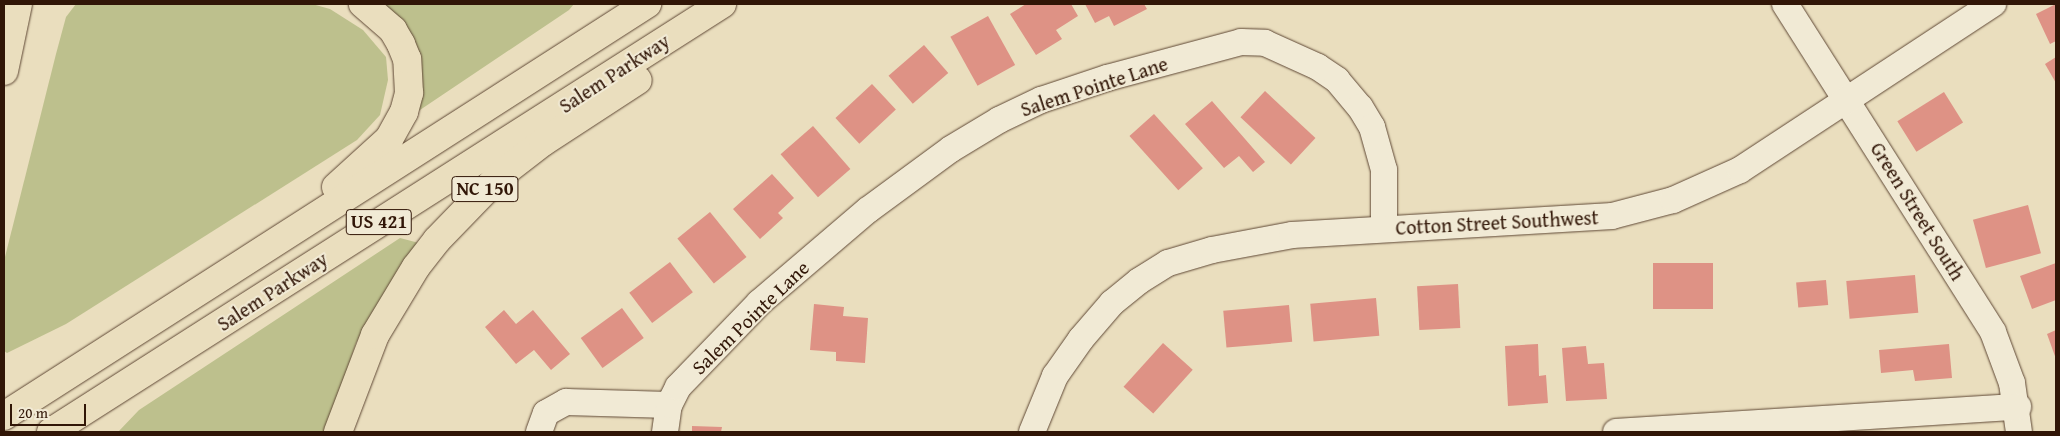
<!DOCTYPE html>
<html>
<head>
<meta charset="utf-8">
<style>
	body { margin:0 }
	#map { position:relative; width:2060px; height:436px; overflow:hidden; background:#eadebe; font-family:"Gentium Book Plus",serif }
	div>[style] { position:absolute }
	.green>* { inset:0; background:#bdc08d }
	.building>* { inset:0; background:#de9285; transform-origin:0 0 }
	.roads { filter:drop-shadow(0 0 1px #5f4835) drop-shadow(0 0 1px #5f4835) }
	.minor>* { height:26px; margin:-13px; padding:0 13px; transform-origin:13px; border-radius:13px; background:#f1ead5 }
	.primary>* { height:28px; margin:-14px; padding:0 14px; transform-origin:14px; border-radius:14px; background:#eadebe }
	.motorway>* { height:28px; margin:-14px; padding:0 14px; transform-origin:14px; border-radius:14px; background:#eadebe }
	span { translate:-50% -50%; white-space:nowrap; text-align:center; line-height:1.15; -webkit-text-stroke:4px #f1ead5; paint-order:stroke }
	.shield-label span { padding:1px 4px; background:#f1ead5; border:1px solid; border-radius:4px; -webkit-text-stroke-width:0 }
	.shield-label { font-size:19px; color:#311607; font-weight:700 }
	.street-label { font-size:20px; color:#311607 }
	.frame { position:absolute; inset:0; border:5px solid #311607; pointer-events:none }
	.scale { position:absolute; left:10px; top:404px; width:76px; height:22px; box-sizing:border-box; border:2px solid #311607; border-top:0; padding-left:6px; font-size:15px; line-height:18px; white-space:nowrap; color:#311607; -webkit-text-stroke:4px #f1ead5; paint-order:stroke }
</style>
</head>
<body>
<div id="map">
	<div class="green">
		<i style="clip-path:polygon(76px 4px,312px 4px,330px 9px,363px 30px,386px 57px,388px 80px,380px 115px,357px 140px,66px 324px,7px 353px,4px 351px,4px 261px,56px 54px,66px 17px)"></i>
		<i style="clip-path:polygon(382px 4px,574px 4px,569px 10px,414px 114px,412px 36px,397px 15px)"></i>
		<i style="clip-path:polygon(400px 238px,419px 243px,395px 275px,356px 343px,327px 432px,118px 432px,139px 410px)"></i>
	</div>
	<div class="building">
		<i style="clip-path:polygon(1026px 4px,1071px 4px,1078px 16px,1056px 30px,1062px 39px,1036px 55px,1010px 14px)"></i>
		<i style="clip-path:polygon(1085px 4px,1144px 4px,1147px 9px,1114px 26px,1109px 16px,1095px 23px)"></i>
		<i style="clip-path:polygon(2056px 4px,2056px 41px,2050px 44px,2036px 14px)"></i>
		<i style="left:988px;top:16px;width:56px;height:43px;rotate:61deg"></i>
		<i style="left:924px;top:45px;width:37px;height:47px;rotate:49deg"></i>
		<i style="clip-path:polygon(2056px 57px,2056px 83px,2045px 64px)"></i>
		<i style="left:872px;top:84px;width:35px;height:50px;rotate:47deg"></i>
		<i style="left:1265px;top:91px;width:69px;height:36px;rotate:43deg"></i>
		<i style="left:1944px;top:92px;width:36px;height:55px;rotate:58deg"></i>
		<i style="clip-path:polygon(1212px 101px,1265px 162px,1253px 172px,1239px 156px,1224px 168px,1185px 124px)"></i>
		<i style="left:1154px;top:114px;width:73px;height:33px;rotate:48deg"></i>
		<i style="left:813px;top:126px;width:57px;height:43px;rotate:49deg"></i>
		<i style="clip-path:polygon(772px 174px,794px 198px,778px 213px,783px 218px,760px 239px,733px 209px)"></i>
		<i style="left:2028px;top:205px;width:50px;height:57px;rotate:75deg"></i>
		<i style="left:710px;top:212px;width:58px;height:42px;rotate:51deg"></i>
		<i style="left:670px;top:262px;width:38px;height:51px;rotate:53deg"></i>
		<i style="left:1713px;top:263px;width:46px;height:60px;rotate:90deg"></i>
		<i style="clip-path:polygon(2056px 263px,2056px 300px,2032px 309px,2020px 276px)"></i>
		<i style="left:1915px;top:275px;width:38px;height:69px;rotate:85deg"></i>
		<i style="left:1826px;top:280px;width:25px;height:30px;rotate:85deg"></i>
		<i style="left:1458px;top:284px;width:44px;height:41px;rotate:87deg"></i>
		<i style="left:1376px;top:298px;width:38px;height:66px;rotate:85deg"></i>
		<i style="clip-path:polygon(814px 304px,844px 307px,843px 316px,868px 318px,865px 363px,836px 361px,836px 352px,810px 350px)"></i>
		<i style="left:1289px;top:305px;width:37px;height:66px;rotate:85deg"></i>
		<i style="left:622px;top:308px;width:37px;height:51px;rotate:54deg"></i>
		<i style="clip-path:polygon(504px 310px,516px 324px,533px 310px,570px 354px,551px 370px,534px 350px,516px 364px,485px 327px)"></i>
		<i style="clip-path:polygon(2056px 330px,2056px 359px,2047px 334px)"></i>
		<i style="left:1163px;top:343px;width:40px;height:59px;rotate:42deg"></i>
		<i style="clip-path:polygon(1538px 344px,1539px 376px,1546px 375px,1548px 403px,1508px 406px,1505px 346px)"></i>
		<i style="clip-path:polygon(1949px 344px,1952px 378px,1915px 381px,1913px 370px,1881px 373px,1879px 350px)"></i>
		<i style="clip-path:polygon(1586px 346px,1588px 364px,1604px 363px,1607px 399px,1566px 401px,1562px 348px)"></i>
		<i style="clip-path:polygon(692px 426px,722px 427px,721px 432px,692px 432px)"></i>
	</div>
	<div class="roads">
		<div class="minor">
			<i style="left:1785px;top:4px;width:388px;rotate:57.6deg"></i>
			<i style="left:1993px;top:332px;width:54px;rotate:69.6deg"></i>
			<i style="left:2012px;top:383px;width:49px;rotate:81.9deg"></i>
			<i style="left:539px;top:432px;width:20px;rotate:-70deg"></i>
			<i style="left:546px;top:413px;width:23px;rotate:-29deg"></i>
			<i style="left:566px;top:402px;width:103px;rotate:1.7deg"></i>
			<i style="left:665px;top:432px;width:27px;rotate:-82deg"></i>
			<i style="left:669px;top:405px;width:20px;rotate:-63deg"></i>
			<i style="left:678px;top:387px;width:117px;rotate:-46deg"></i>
			<i style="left:759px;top:303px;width:143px;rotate:-40.5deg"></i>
			<i style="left:868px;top:210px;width:103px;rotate:-36.3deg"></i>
			<i style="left:951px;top:149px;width:56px;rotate:-31.1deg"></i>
			<i style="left:999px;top:120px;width:47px;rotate:-25.5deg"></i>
			<i style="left:1041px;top:100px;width:70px;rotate:-18.4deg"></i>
			<i style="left:1107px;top:78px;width:139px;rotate:-15deg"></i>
			<i style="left:1241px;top:42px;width:24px;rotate:2deg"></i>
			<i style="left:1265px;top:43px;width:58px;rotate:24.4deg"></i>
			<i style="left:1318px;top:67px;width:23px;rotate:34deg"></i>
			<i style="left:1337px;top:80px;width:35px;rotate:50deg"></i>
			<i style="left:1360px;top:107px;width:23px;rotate:59deg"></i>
			<i style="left:1372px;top:127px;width:45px;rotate:74.4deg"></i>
			<i style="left:1384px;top:170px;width:58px;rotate:90deg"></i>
			<i style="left:1032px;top:432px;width:61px;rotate:-67.7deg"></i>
			<i style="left:1055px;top:376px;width:45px;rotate:-54.9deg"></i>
			<i style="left:1081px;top:339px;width:48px;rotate:-49.3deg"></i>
			<i style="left:1112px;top:303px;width:35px;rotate:-39deg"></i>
			<i style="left:1139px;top:281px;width:34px;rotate:-32deg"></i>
			<i style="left:1168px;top:263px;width:46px;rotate:-16.5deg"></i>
			<i style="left:1212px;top:250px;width:81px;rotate:-10.6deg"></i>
			<i style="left:1292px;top:235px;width:321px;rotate:-3.4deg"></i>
			<i style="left:1612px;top:216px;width:63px;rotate:-14.7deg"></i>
			<i style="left:1673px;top:200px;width:73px;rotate:-24.1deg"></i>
			<i style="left:1740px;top:170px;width:303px;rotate:-33.3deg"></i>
			<i style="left:1616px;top:432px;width:403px;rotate:-3.6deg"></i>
		</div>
		<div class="primary">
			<i style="left:4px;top:71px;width:68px;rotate:-78.2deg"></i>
		</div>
		<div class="motorway">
			<i style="left:336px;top:187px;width:72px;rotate:-42.2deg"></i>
			<i style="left:389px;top:139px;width:31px;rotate:-61deg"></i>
			<i style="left:404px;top:112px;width:20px;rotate:-75deg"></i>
			<i style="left:409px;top:93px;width:34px;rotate:-93deg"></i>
			<i style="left:407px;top:59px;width:16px;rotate:-112deg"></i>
			<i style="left:401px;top:44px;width:16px;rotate:-120deg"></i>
			<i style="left:393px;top:30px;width:40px;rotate:-139deg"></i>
			<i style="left:4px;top:416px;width:764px;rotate:-32.65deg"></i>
			<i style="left:51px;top:432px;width:796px;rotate:-32.53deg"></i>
			<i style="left:338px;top:432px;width:104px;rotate:-69.1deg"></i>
			<i style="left:375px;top:335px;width:79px;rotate:-58.9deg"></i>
			<i style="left:416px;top:267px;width:34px;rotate:-52deg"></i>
			<i style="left:437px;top:240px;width:89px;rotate:-45.9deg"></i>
			<i style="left:499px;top:176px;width:56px;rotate:-37.7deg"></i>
			<i style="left:543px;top:142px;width:113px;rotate:-33.1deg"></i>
		</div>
	</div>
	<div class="shield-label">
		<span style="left:485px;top:189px">NC 150</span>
		<span style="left:379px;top:222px">US 421</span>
	</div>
	<div class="street-label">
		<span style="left:614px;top:73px;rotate:-33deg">Salem Parkway</span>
		<span style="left:1094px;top:86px;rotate:-18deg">Salem Pointe Lane</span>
		<span style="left:1918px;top:211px;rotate:58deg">Green Street South</span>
		<span style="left:1497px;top:222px;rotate:-3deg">Cotton Street Southwest</span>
		<span style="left:272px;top:291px;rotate:-33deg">Salem Parkway</span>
		<span style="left:750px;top:317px;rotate:-44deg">Salem Pointe Lane</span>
	</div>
	<div class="frame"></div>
	<div class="scale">20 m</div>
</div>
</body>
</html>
